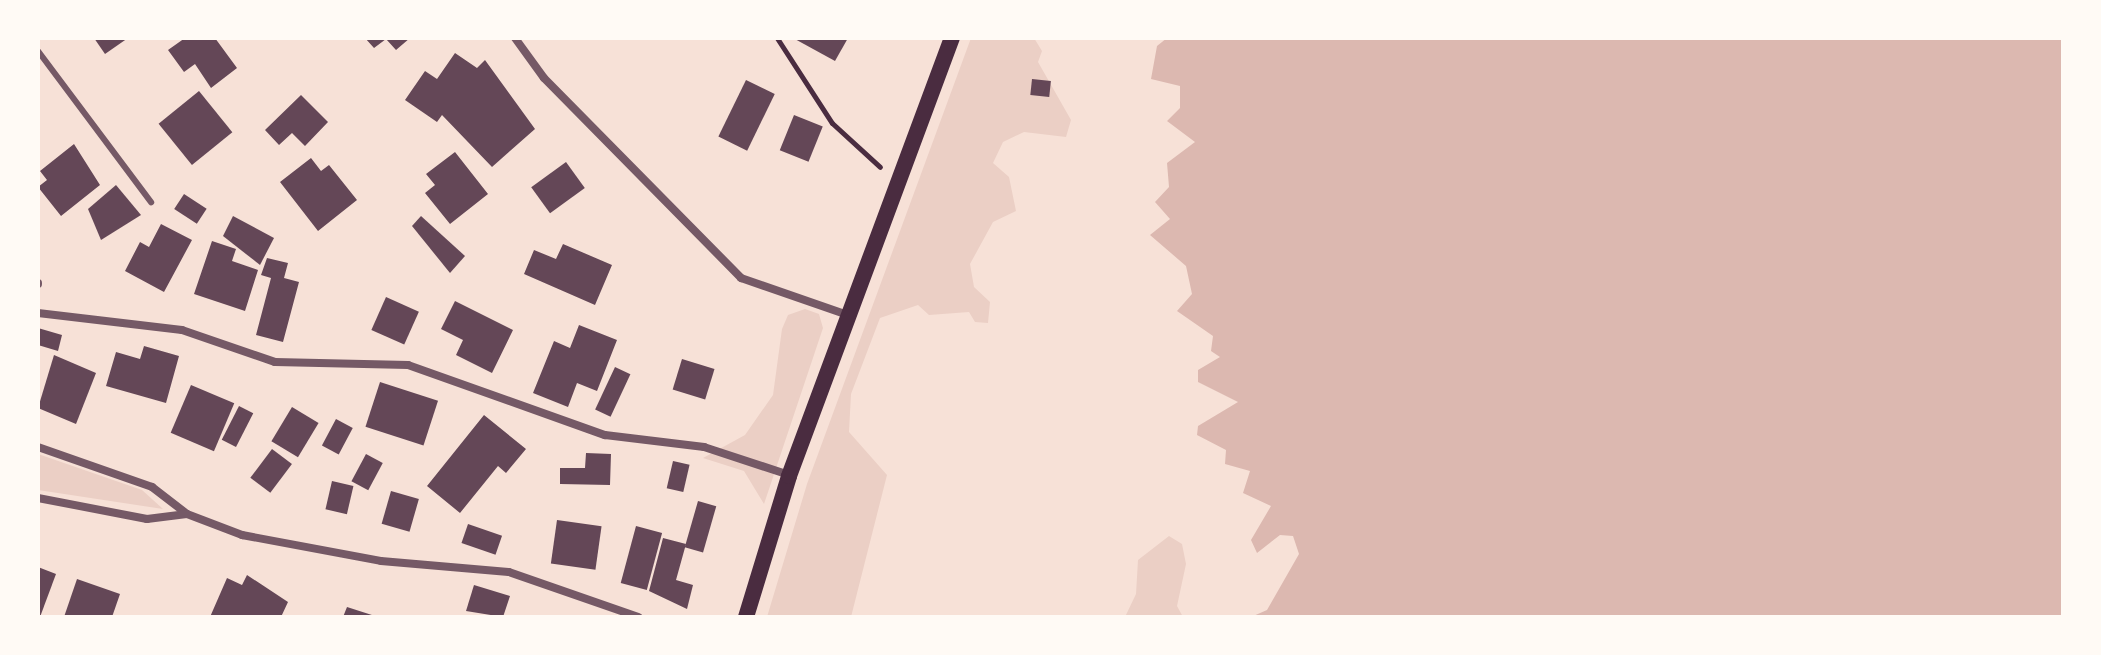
<!DOCTYPE html>
<html>
<head>
<meta charset="utf-8">
<style>
	body { margin:0 }
	#map { position:relative; width:2101px; height:655px; overflow:hidden; background:#f7e1d7; font-family:Commissioner,sans-serif }
	div>[style] { position:absolute }
	.green>* { inset:0; background:#ebcfc5 }
	.water>* { inset:0; background:#dcb8b0 }
	.building>* { inset:0; background:#644757; transform-origin:0 0 }
	.path>* { height:5px; margin:-2.5px; padding:0 2.5px; transform-origin:2.5px; border-radius:2.5px; background:#4a2c40 }
	.service>* { height:6px; margin:-3px; padding:0 3px; transform-origin:3px; border-radius:3px; background:#755966 }
	.minor>* { height:8px; margin:-4px; padding:0 4px; transform-origin:4px; border-radius:4px; background:#755966 }
	.secondary>* { height:16px; margin:-8px; padding:0 8px; transform-origin:8px; border-radius:8px; background:#4a2c40 }
	span { translate:-50% -50%; white-space:nowrap; text-align:center; line-height:1.15; -webkit-text-stroke:8px #fffaf5; paint-order:stroke }
	.frame { position:absolute; inset:0; border:40px solid #fffaf5; pointer-events:none }
</style>
</head>
<body>
<div id="map">
	<div class="green">
		<i style="clip-path:polygon(971px 38px,1034px 38px,1042px 51px,1038px 62px,1071px 120px,1066px 137px,1024px 132px,1003px 142px,993px 163px,1009px 177px,1016px 211px,993px 222px,970px 264px,974px 287px,990px 302px,988px 323px,975px 322px,969px 312px,929px 315px,918px 305px,880px 318px,851px 394px,849px 432px,887px 475px,851px 617px,767px 617px,807px 484px)"></i>
		<i style="clip-path:polygon(805px 309px,819px 314px,823px 328px,764px 504px,744px 471px,703px 458px,745px 435px,773px 395px,782px 329px,788px 315px)"></i>
		<i style="clip-path:polygon(38px 454px,142px 490px,163px 509px,38px 490px)"></i>
		<i style="clip-path:polygon(1169px 536px,1182px 544px,1186px 564px,1177px 606px,1183px 617px,1125px 617px,1136px 594px,1138px 560px)"></i>
	</div>
	<div class="water">
		<i style="clip-path:polygon(1167px 38px,2063px 38px,2063px 617px,1251px 617px,1267px 610px,1299px 554px,1293px 536px,1280px 535px,1257px 553px,1251px 540px,1271px 506px,1243px 493px,1250px 471px,1225px 464px,1226px 450px,1197px 435px,1198px 426px,1238px 402px,1198px 382px,1198px 370px,1220px 357px,1211px 351px,1213px 336px,1177px 311px,1192px 294px,1186px 266px,1150px 235px,1170px 219px,1155px 202px,1169px 187px,1167px 163px,1195px 142px,1167px 121px,1180px 108px,1180px 86px,1151px 79px,1157px 46px)"></i>
	</div>
	<div class="building">
		<i style="clip-path:polygon(94px 38px,128px 38px,105px 54px)"></i>
		<i style="clip-path:polygon(185px 38px,215px 38px,237px 68px,211px 88px,195px 64px,184px 72px,168px 50px)"></i>
		<i style="clip-path:polygon(365px 38px,410px 38px,396px 50px,386px 39px,374px 48px)"></i>
		<i style="clip-path:polygon(793px 38px,848px 38px,835px 61px)"></i>
		<i style="clip-path:polygon(455px 53px,477px 68px,485px 60px,535px 129px,492px 167px,442px 115px,437px 122px,405px 100px,425px 71px,437px 79px)"></i>
		<i style="left:1032px;top:79px;width:19px;height:16px;rotate:6deg"></i>
		<i style="left:746px;top:80px;width:32px;height:63px;rotate:26deg"></i>
		<i style="left:199px;top:91px;width:53px;height:52px;rotate:51deg"></i>
		<i style="clip-path:polygon(301px 95px,328px 122px,305px 146px,292px 133px,279px 145px,265px 130px)"></i>
		<i style="left:794px;top:115px;width:31px;height:38px;rotate:22deg"></i>
		<i style="clip-path:polygon(74px 144px,100px 185px,61px 216px,38px 187px,47px 180px,40px 171px)"></i>
		<i style="clip-path:polygon(455px 152px,488px 194px,450px 224px,425px 193px,435px 185px,426px 174px)"></i>
		<i style="clip-path:polygon(311px 158px,321px 171px,329px 165px,357px 200px,318px 231px,280px 182px)"></i>
		<i style="left:566px;top:162px;width:32px;height:43px;rotate:54deg"></i>
		<i style="clip-path:polygon(116px 185px,141px 215px,101px 240px,88px 209px)"></i>
		<i style="left:184px;top:194px;width:27px;height:18px;rotate:33deg"></i>
		<i style="clip-path:polygon(233px 216px,274px 238px,260px 265px,223px 236px)"></i>
		<i style="clip-path:polygon(421px 216px,465px 256px,450px 273px,412px 226px)"></i>
		<i style="clip-path:polygon(161px 224px,192px 240px,164px 292px,125px 271px,140px 242px,149px 247px)"></i>
		<i style="clip-path:polygon(212px 241px,236px 249px,232px 261px,258px 270px,245px 311px,194px 294px)"></i>
		<i style="clip-path:polygon(563px 244px,612px 265px,595px 305px,524px 274px,534px 250px,556px 259px)"></i>
		<i style="clip-path:polygon(267px 258px,288px 263px,284px 278px,299px 282px,283px 342px,256px 335px,271px 278px,261px 275px)"></i>
		<i style="left:386px;top:297px;width:36px;height:36px;rotate:24deg"></i>
		<i style="clip-path:polygon(455px 301px,513px 330px,492px 373px,456px 355px,463px 340px,441px 329px)"></i>
		<i style="clip-path:polygon(579px 325px,617px 340px,597px 391px,577px 383px,568px 407px,533px 393px,554px 341px,570px 348px)"></i>
		<i style="clip-path:polygon(38px 328px,62px 335px,58px 351px,38px 345px)"></i>
		<i style="clip-path:polygon(144px 346px,179px 356px,166px 403px,106px 386px,116px 352px,140px 359px)"></i>
		<i style="clip-path:polygon(54px 355px,96px 373px,76px 424px,38px 408px)"></i>
		<i style="left:682px;top:359px;width:34px;height:32px;rotate:17deg"></i>
		<i style="left:615px;top:367px;width:17px;height:47px;rotate:25deg"></i>
		<i style="left:380px;top:382px;width:61px;height:47px;rotate:18deg"></i>
		<i style="left:191px;top:385px;width:47px;height:52px;rotate:23deg"></i>
		<i style="left:239px;top:406px;width:16px;height:38px;rotate:27deg"></i>
		<i style="left:292px;top:407px;width:31px;height:40px;rotate:31deg"></i>
		<i style="clip-path:polygon(484px 415px,526px 449px,506px 473px,498px 466px,460px 513px,427px 486px)"></i>
		<i style="left:336px;top:419px;width:19px;height:30px;rotate:28deg"></i>
		<i style="left:272px;top:449px;width:25px;height:36px;rotate:37deg"></i>
		<i style="clip-path:polygon(586px 453px,611px 454px,610px 485px,560px 484px,560px 468px,585px 468px)"></i>
		<i style="left:366px;top:454px;width:19px;height:31px;rotate:28deg"></i>
		<i style="left:673px;top:461px;width:17px;height:28px;rotate:13deg"></i>
		<i style="left:332px;top:481px;width:22px;height:29px;rotate:13deg"></i>
		<i style="left:391px;top:491px;width:29px;height:34px;rotate:16deg"></i>
		<i style="left:698px;top:501px;width:19px;height:48px;rotate:16deg"></i>
		<i style="left:557px;top:520px;width:45px;height:44px;rotate:8deg"></i>
		<i style="left:468px;top:524px;width:36px;height:20px;rotate:19deg"></i>
		<i style="left:636px;top:526px;width:27px;height:59px;rotate:15deg"></i>
		<i style="clip-path:polygon(663px 538px,686px 544px,676px 580px,693px 585px,687px 609px,649px 591px)"></i>
		<i style="clip-path:polygon(38px 567px,56px 574px,40px 617px,38px 617px)"></i>
		<i style="clip-path:polygon(247px 575px,288px 602px,281px 617px,210px 617px,227px 578px,242px 585px)"></i>
		<i style="clip-path:polygon(77px 579px,120px 594px,112px 617px,64px 617px)"></i>
		<i style="clip-path:polygon(474px 585px,510px 596px,503px 617px,466px 611px)"></i>
		<i style="clip-path:polygon(347px 607px,375px 616px,375px 617px,343px 617px)"></i>
	</div>
	<div class="path">
		<i style="left:777px;top:38px;width:101px;rotate:57.1deg"></i>
		<i style="left:832px;top:123px;width:65px;rotate:42.5deg"></i>
	</div>
	<div class="service">
		<i style="left:38px;top:51px;width:189px;rotate:53.2deg"></i>
	</div>
	<div class="minor">
		<i style="left:515px;top:38px;width:49px;rotate:54.1deg"></i>
		<i style="left:544px;top:78px;width:281px;rotate:45.4deg"></i>
		<i style="left:741px;top:278px;width:113px;rotate:19.1deg"></i>
		<i style="left:38px;top:283px;width:1px;rotate:90deg"></i>
		<i style="left:38px;top:313px;width:145px;rotate:6.7deg"></i>
		<i style="left:182px;top:330px;width:98px;rotate:19deg"></i>
		<i style="left:275px;top:362px;width:133px;rotate:1.3deg"></i>
		<i style="left:408px;top:365px;width:209px;rotate:19.6deg"></i>
		<i style="left:605px;top:435px;width:100px;rotate:6.9deg"></i>
		<i style="left:704px;top:447px;width:89px;rotate:18.2deg"></i>
		<i style="left:38px;top:447px;width:121px;rotate:19.3deg"></i>
		<i style="left:152px;top:487px;width:44px;rotate:37.6deg"></i>
		<i style="left:38px;top:498px;width:111px;rotate:10.9deg"></i>
		<i style="left:147px;top:519px;width:40px;rotate:-7.1deg"></i>
		<i style="left:187px;top:514px;width:59px;rotate:20.9deg"></i>
		<i style="left:242px;top:535px;width:141px;rotate:10.6deg"></i>
		<i style="left:381px;top:561px;width:128px;rotate:4.9deg"></i>
		<i style="left:509px;top:572px;width:137px;rotate:19.2deg"></i>
	</div>
	<div class="secondary">
		<i style="left:746px;top:617px;width:147px;rotate:-73deg"></i>
		<i style="left:789px;top:476px;width:467px;rotate:-69.6deg"></i>
	</div>
	<div class="frame"></div>
</div>
</body>
</html>
